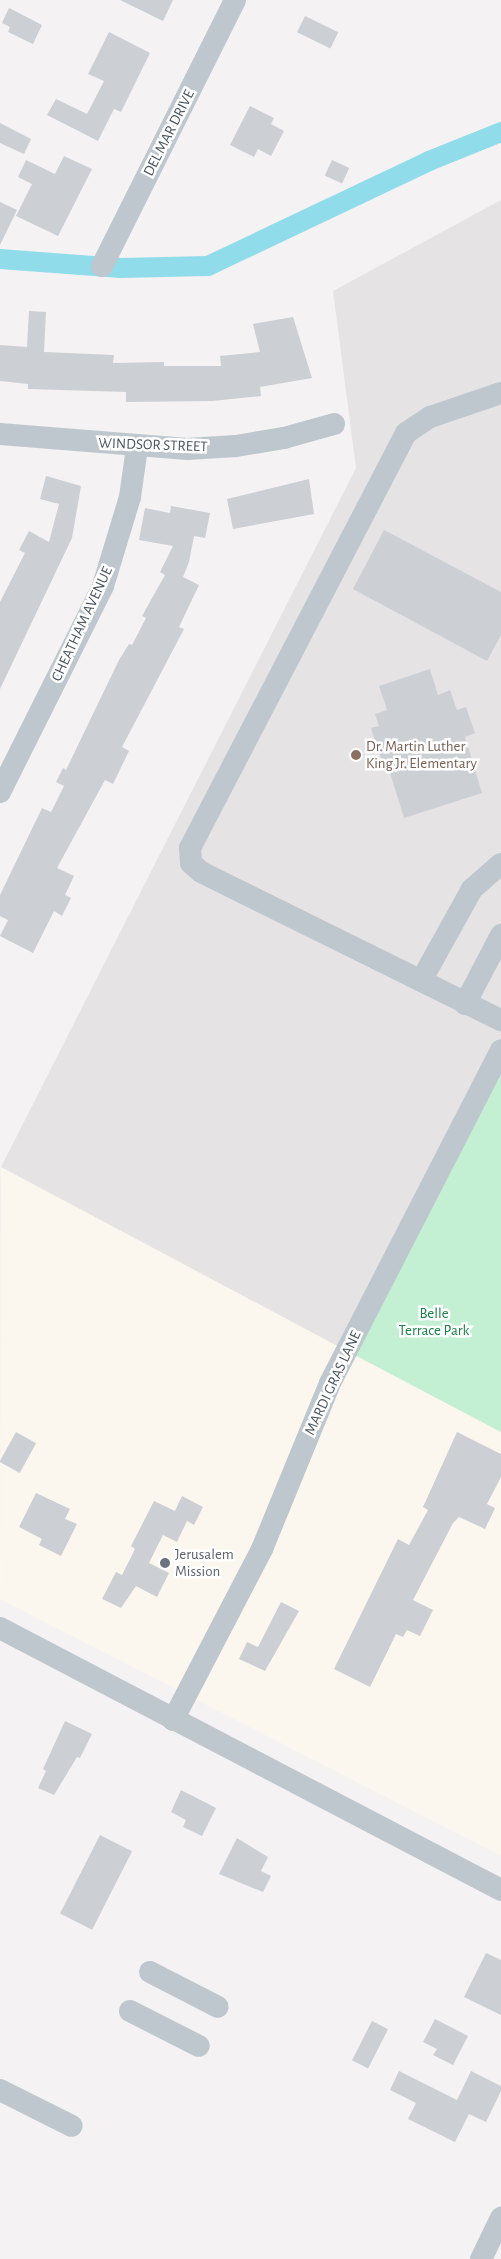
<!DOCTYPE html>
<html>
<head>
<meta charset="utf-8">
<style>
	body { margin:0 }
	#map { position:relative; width:501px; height:2259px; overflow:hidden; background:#f4f2f2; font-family:"Alegreya Sans",sans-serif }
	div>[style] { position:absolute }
	.commercial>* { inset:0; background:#fcf7ee }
	.education>* { inset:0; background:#e5e3e4 }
	.green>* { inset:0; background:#c3efd2 }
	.canal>* { height:20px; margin:-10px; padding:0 10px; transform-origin:10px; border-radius:10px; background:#91dceb }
	.building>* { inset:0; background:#cccfd4; transform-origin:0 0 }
	.minor>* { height:22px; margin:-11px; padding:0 11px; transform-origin:11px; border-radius:11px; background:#bec7ce }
	.dots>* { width:14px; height:14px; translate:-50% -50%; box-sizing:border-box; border:2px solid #fff; border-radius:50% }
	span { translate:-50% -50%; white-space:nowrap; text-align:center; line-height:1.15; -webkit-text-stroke:5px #fff; paint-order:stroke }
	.street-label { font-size:15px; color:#4a565f }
	.education-label { font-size:15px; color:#785e54 }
	.left { translate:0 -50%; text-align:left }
	.park-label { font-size:15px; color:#1a8149 }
	.worship-label { font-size:15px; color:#5b616d }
</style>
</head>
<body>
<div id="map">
	<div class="commercial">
		<i style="clip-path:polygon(1px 1167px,501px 1432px,501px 1856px,0 1599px)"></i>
	</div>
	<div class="education">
		<i style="clip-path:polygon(501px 200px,501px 1043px,345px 1350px,1px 1167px,356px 468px,333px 291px)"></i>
	</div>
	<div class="green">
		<i style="clip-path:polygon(501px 1043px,501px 1432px,345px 1350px)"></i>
	</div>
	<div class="canal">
		<i style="left:0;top:259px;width:121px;rotate:4.3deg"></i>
		<i style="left:121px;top:268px;width:87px;rotate:-1.3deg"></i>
		<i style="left:208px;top:266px;width:245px;rotate:-25.4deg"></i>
		<i style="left:429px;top:161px;width:78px;rotate:-21.9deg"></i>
	</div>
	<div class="building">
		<i style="clip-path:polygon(120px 0,173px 0,163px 21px)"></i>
		<i style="clip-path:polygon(9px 8px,42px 25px,33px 44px,8px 32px,10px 27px,2px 23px)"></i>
		<i style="left:305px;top:16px;width:37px;height:18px;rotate:26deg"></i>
		<i style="clip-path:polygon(109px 32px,150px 53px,121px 112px,114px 109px,98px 141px,47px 115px,56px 99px,87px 114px,104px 81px,88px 74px)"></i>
		<i style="clip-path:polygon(250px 106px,274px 118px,271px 124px,284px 131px,271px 156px,258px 149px,254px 157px,230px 145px)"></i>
		<i style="clip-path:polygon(0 123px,31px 139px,24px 154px,0 143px)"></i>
		<i style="clip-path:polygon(64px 156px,92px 169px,58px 236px,16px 216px,32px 184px,18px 177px,26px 160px,55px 174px)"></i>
		<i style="left:332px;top:160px;width:19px;height:17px;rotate:25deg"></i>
		<i style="clip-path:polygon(0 202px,17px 210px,0 245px)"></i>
		<i style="clip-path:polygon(29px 311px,46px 312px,44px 352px,114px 355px,113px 363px,164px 362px,164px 366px,221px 366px,220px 356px,260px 352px,253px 324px,293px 317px,312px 378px,260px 387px,261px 396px,212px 401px,126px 402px,126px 392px,28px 389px,28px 384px,0 381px,0 345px,27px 347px)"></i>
		<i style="clip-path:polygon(46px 476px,81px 486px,72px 538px,0 689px,0 602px,25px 553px,19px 550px,29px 531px,49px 542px,59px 504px,40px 499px)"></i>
		<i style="clip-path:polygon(309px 479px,314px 514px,233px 529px,227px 499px)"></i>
		<i style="clip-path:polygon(171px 506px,210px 513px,205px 538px,194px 536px,189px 562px,183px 577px,199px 585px,179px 627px,184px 629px,122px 747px,129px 751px,113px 784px,105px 780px,57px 868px,74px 876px,65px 895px,71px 898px,62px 916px,54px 911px,33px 953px,0 936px,8px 920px,0 916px,0 895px,42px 808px,51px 812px,64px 786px,56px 782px,63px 768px,66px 770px,119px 660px,129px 644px,132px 645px,146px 618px,142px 616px,165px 575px,160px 572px,173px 546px,139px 540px,145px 508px,170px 513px)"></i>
		<i style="clip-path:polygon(384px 530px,501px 592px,501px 635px,487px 661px,353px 589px)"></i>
		<i style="clip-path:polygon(430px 669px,438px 695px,450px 690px,457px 710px,466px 707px,475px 733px,465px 737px,482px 793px,404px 818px,388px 766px,384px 768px,371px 728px,379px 726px,375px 714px,387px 710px,379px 686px)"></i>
		<i style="left:16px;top:1432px;width:23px;height:34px;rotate:29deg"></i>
		<i style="clip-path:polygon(457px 1432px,501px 1454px,501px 1477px,487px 1504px,495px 1508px,485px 1529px,459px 1517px,453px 1523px,413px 1600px,433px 1610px,420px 1636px,407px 1630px,403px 1637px,396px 1634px,370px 1687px,334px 1669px,398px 1539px,409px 1545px,428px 1510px,423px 1507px)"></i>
		<i style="clip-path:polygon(36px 1493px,70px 1509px,65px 1519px,77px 1524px,61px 1556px,39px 1545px,42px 1539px,19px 1527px)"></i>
		<i style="clip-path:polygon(182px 1496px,203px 1507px,194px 1525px,187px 1521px,177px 1542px,163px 1535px,149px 1563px,169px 1573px,157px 1597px,136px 1586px,121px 1608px,102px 1599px,116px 1572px,122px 1575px,135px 1549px,131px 1546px,154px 1501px,175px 1511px)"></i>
		<i style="clip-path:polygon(281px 1602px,299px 1611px,265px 1671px,239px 1659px,247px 1642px,258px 1647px)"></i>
		<i style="clip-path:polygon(65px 1721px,92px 1734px,80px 1758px,77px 1757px,54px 1795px,38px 1788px,46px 1771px,43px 1769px)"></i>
		<i style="clip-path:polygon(181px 1790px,216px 1808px,202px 1836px,183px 1827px,186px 1820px,171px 1812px)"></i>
		<i style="left:100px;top:1835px;width:36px;height:88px;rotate:27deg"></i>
		<i style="clip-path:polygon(237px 1838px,268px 1857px,261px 1871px,271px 1876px,263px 1892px,219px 1874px)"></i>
		<i style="clip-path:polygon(486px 1953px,501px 1960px,501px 2015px,464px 1997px)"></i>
		<i style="clip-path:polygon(435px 2019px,468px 2036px,453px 2065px,433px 2055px,437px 2049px,423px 2042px)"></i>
		<i style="left:372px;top:2021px;width:18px;height:44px;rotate:27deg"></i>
		<i style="clip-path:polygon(399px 2071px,457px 2100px,471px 2071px,501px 2086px,501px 2091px,486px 2122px,469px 2114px,455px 2142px,408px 2119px,416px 2103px,390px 2090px)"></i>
	</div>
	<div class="minor">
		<i style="left:102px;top:266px;width:297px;rotate:-63.4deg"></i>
		<i style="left:501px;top:393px;width:75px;rotate:161.3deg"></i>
		<i style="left:430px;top:417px;width:29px;rotate:146deg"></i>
		<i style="left:406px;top:433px;width:468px;rotate:117.5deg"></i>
		<i style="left:190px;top:848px;width:15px;rotate:86deg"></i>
		<i style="left:191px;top:863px;width:13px;rotate:42deg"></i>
		<i style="left:201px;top:872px;width:335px;rotate:26.3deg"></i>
		<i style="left:0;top:434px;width:188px;rotate:4.6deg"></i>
		<i style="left:187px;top:449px;width:49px;rotate:-3.5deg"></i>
		<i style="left:236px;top:446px;width:49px;rotate:-9.5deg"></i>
		<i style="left:284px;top:438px;width:52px;rotate:-15.6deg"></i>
		<i style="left:0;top:792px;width:230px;rotate:-63.4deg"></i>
		<i style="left:103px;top:586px;width:93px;rotate:-73.1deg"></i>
		<i style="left:130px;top:497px;width:50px;rotate:-82deg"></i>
		<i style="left:421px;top:981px;width:105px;rotate:-61deg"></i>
		<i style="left:472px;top:889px;width:38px;rotate:-41deg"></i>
		<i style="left:465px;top:1004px;width:78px;rotate:-62.4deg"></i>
		<i style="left:0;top:1628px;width:565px;rotate:27.61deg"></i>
		<i style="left:173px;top:1720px;width:193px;rotate:-62.5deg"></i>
		<i style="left:262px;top:1549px;width:179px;rotate:-67.7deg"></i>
		<i style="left:330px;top:1383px;width:374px;rotate:-62.8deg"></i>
		<i style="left:150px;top:1972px;width:76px;rotate:27.2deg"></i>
		<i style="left:130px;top:2011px;width:77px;rotate:26.9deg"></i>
		<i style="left:0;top:2090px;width:80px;rotate:26.6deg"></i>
		<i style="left:481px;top:2259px;width:46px;rotate:-64deg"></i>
	</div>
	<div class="dots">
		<i style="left:356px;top:755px;background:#8d6e63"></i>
		<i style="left:165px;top:1563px;background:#6b7280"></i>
	</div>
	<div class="street-label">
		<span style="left:169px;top:133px;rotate:-63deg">DEL MAR DRIVE</span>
		<span style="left:153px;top:445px;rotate:2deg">WINDSOR STREET</span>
		<span style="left:82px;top:624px;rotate:-65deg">CHEATHAM AVENUE</span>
		<span style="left:333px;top:1383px;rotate:-65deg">MARDI GRAS LANE</span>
	</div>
	<div class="education-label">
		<span class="left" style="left:366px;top:755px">Dr. Martin Luther<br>King Jr. Elementary</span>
	</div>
	<div class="park-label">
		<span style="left:434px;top:1322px">Belle<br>Terrace Park</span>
	</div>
	<div class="worship-label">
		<span class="left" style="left:175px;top:1563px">Jerusalem<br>Mission</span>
	</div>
</div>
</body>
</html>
